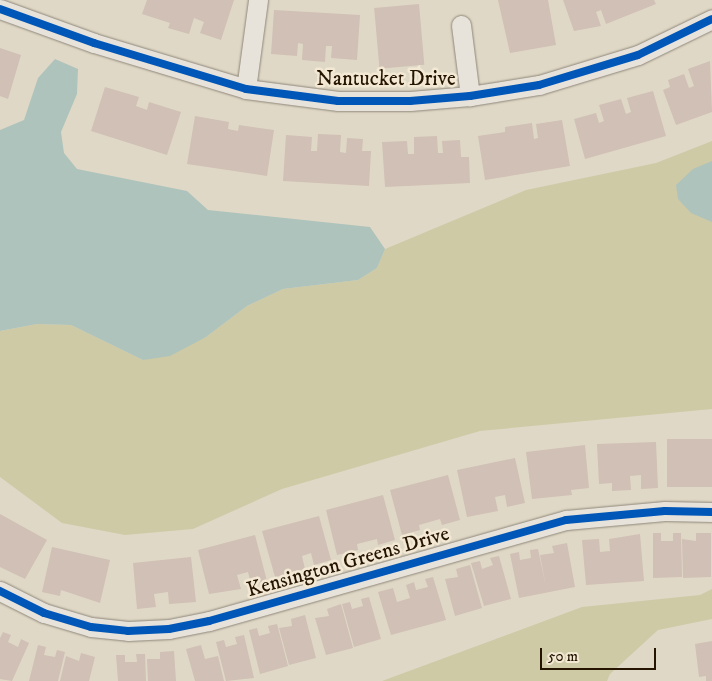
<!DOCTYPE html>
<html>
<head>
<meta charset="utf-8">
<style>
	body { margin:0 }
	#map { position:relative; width:712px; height:681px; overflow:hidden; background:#e0d8c6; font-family:"IM FELL DW Pica",serif }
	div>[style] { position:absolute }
	.green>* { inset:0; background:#cecaa6 }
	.water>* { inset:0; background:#aec3bb }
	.building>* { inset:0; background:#d0c0b5; transform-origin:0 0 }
	.roads { filter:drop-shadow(0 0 1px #8d877a) drop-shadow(0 0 1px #8d877a) }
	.street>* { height:19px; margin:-9.5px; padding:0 9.5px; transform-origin:9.5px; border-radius:9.5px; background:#e7e2da }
	.cycleway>* { height:8px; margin:-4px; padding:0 4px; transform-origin:4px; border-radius:4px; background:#0057b8 }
	span { translate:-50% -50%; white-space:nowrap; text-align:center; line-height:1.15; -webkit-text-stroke:5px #f2e8d3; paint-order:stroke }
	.street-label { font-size:21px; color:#241400 }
	.scale { position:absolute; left:540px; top:648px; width:116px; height:22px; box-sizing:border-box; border:2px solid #241400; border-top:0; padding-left:6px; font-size:15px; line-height:18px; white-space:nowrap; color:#241400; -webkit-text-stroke:4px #f2e8d3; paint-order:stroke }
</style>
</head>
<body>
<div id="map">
	<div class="green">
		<i style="clip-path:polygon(712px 141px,712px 409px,480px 431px,282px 489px,193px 529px,125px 535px,62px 523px,0 477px,0 331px,37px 324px,71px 325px,143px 360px,206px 337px,247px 306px,283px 289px,358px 280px,377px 268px,385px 249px,526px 190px,656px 163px)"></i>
		<i style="clip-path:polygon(712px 589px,712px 619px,658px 630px,610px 674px,607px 681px,382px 681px,582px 607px,700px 595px)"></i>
	</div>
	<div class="water">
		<i style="clip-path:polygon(55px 59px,78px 69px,77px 94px,61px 132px,64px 153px,77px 169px,187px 191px,208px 210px,370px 227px,385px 249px,377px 268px,358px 280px,283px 289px,247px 306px,206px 337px,170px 356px,143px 360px,71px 325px,37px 324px,0 331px,0 130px,24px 120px,38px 78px)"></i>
		<i style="clip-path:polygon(712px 161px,712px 222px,691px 213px,678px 199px,676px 185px,693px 169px)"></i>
	</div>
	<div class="building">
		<i style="clip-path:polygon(147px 0,234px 0,221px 40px,200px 33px,204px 22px,194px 18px,189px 34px,168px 28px,170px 23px,142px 14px)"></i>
		<i style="clip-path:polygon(498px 0,548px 0,556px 45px,510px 53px)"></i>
		<i style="clip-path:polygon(563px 0,654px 0,656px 4px,606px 24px,601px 10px,596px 12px,601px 26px,574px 31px)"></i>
		<i style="left:419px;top:4px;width:61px;height:45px;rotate:85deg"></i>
		<i style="clip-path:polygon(274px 10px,360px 15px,357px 60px,331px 58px,332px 46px,326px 46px,325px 62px,302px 60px,303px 44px,298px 43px,297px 56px,271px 54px)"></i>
		<i style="clip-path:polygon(0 48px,21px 55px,8px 99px,0 96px)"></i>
		<i style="clip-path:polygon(710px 61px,712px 112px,676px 125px,663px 90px,670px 87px,668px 80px,684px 74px,689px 88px,694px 86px,688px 69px)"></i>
		<i style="clip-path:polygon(105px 87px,139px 97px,136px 106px,147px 110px,149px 102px,181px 112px,167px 155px,91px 131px)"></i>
		<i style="clip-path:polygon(653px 91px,666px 136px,585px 159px,574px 119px,596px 113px,599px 123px,604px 121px,599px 105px,621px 99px,626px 114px,631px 112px,627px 98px)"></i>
		<i style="clip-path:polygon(195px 116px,229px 122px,228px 129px,238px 131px,239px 125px,274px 130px,267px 176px,187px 164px)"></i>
		<i style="clip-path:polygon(562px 120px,570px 166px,485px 180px,478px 136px,505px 132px,505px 127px,532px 123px,534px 139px,538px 138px,536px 124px)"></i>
		<i style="clip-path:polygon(318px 134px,341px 135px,340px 152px,346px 153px,347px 138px,363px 139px,362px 151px,371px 151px,369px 186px,283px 181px,286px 135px,312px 137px,311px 151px,317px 151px)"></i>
		<i style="clip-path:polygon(437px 136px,438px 153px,443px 153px,442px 141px,460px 140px,461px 157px,469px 157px,470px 183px,385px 187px,382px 142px,407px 141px,408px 154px,414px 154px,414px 137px)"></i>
		<i style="left:712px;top:439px;width:48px;height:45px;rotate:90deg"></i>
		<i style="clip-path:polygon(656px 442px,658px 488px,641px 489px,641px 475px,630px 476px,631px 490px,612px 491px,612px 483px,599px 484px,597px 444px)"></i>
		<i style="clip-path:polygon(585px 445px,589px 488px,571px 490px,572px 495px,532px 499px,526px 452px)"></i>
		<i style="clip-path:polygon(515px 458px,525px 503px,507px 507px,505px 495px,495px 497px,498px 511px,467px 517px,457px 470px)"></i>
		<i style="clip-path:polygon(448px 475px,460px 520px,442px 525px,440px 519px,419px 525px,420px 530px,402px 535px,390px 490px)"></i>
		<i style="clip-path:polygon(383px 495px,395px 540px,378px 545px,377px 539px,357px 544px,358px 550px,337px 555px,326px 510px)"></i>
		<i style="clip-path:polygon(0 514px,47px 540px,25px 579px,0 567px)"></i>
		<i style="clip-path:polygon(319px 516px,331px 560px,314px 565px,311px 553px,302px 556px,305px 569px,275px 577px,262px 531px)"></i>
		<i style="clip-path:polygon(653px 533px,661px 533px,661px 541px,673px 541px,673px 533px,681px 533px,682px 577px,653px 578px)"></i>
		<i style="clip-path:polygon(696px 533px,711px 533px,711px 577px,683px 578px,682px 539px,696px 541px)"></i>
		<i style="clip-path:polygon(640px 534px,644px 581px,586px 585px,582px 540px,599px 539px,600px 552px,610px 551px,609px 539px)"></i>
		<i style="clip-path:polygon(255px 535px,267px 581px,251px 584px,248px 572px,237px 575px,241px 589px,209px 594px,198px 550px)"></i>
		<i style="clip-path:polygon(567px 543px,575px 587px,519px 598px,510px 554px,519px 552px,520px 560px,531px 558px,530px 550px,538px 549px,546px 587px,540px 555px,554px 553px,552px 546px)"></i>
		<i style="clip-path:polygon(52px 547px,110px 560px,100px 603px,61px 590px,60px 596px,42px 592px)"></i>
		<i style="clip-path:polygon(499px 556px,511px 599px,484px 606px,471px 563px,480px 561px,482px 569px,493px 565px,490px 558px)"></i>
		<i style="clip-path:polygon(191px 557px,196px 602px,169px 604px,168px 592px,154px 594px,156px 607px,137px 609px,133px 563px)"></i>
		<i style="clip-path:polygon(470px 565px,482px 608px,455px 616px,445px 579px,458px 577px,456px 569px)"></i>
		<i style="clip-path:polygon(433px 577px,446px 620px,391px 635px,378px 592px,393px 588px,397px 602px,410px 598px,406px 585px,414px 582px,416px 590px,428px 587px,425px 579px)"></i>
		<i style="clip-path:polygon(369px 597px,381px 639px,354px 647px,342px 604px,350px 602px,352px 609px,363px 606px,361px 599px)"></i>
		<i style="clip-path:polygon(341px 604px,353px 648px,326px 655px,315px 618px,329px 616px,327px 609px)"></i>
		<i style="clip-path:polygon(305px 615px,316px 658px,289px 665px,279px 628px,292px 626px,291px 619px)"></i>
		<i style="clip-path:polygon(277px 624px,288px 666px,260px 674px,249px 630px,257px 628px,259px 636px,270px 633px,268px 626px)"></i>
		<i style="clip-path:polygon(3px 632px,11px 635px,8px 642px,18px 647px,21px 639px,29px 643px,12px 681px,0 679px,0 638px)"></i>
		<i style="clip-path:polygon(244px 635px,254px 678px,226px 681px,216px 642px,224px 640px,226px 647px,237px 644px,235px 637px)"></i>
		<i style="clip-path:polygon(712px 641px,712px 681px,706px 681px,706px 676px,699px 677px,695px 644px)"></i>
		<i style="clip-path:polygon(38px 645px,46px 647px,44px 655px,55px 657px,57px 650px,65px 652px,58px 681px,29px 681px)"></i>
		<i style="clip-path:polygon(201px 645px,205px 659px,218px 656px,224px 681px,195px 681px,186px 649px)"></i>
		<i style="clip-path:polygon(174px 651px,176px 681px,148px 681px,147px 659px,160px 659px,160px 652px)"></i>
		<i style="clip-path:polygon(81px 653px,95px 657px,89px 681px,60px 681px,66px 656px,79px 661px)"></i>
		<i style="clip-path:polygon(136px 654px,145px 654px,146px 681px,118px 681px,116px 655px,125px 655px,125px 662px,137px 662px)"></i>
	</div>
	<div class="roads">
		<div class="street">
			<i style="left:0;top:9px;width:100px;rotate:19.9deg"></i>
			<i style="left:94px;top:43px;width:159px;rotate:16.8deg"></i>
			<i style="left:246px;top:89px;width:93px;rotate:7.4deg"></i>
			<i style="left:338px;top:101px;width:72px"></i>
			<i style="left:410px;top:101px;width:60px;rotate:-4.8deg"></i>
			<i style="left:470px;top:96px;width:70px;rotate:-9.1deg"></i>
			<i style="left:539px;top:85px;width:103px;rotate:-16.9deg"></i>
			<i style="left:638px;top:55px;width:82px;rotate:-25.9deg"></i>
			<i style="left:461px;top:25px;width:72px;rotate:82.8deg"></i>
			<i style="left:246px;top:89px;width:90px;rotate:-82.3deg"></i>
			<i style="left:0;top:591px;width:49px;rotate:26.6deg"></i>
			<i style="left:44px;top:613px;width:49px;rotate:16.6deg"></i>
			<i style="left:91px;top:627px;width:37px;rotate:6deg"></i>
			<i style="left:128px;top:631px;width:41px;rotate:-2.8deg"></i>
			<i style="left:169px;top:629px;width:41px;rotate:-11.3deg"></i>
			<i style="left:209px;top:621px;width:371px;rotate:-15.8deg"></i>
			<i style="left:566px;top:520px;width:99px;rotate:-5.2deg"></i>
			<i style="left:665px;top:511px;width:47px;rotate:1.2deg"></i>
		</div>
	</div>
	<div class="cycleway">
		<i style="left:0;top:9px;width:100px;rotate:19.9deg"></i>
		<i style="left:94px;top:43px;width:159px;rotate:16.8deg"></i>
		<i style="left:246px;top:89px;width:93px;rotate:7.4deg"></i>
		<i style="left:338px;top:101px;width:72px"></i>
		<i style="left:410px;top:101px;width:60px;rotate:-4.8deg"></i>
		<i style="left:470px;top:96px;width:70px;rotate:-9.1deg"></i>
		<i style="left:539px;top:85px;width:103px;rotate:-16.9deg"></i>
		<i style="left:638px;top:55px;width:82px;rotate:-25.9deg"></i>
		<i style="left:0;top:591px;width:49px;rotate:26.6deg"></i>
		<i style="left:44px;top:613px;width:49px;rotate:16.6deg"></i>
		<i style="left:91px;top:627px;width:37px;rotate:6deg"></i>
		<i style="left:128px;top:631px;width:41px;rotate:-2.8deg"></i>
		<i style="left:169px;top:629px;width:41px;rotate:-11.3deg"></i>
		<i style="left:209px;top:621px;width:371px;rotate:-15.8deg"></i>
		<i style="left:566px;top:520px;width:99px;rotate:-5.2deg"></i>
		<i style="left:665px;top:511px;width:47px;rotate:1.2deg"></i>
	</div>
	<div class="street-label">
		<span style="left:386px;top:79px">Nantucket Drive</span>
		<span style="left:348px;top:562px;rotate:-16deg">Kensington Greens Drive</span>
	</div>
	<div class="scale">50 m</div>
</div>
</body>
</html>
